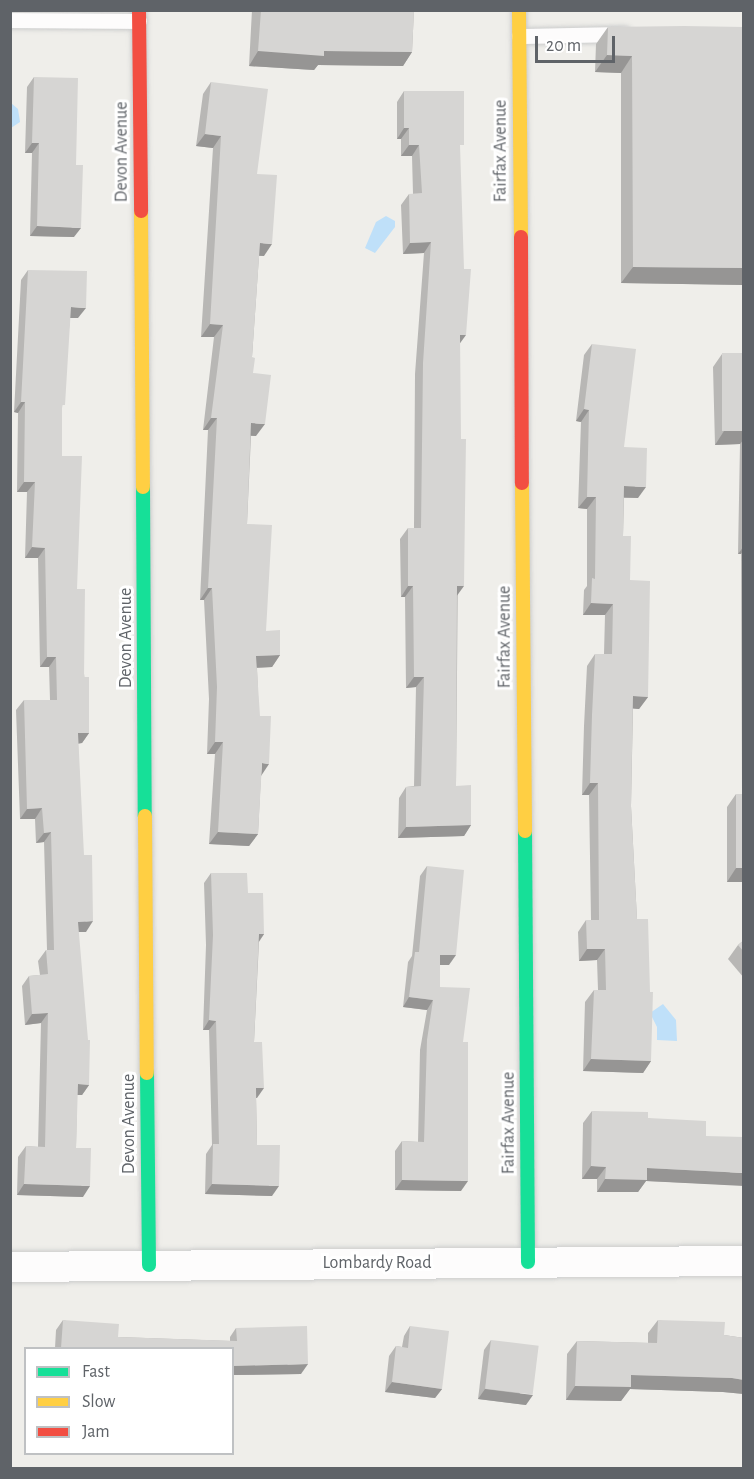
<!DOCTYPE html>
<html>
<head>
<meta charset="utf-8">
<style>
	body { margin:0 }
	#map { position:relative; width:754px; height:1479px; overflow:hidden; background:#efeeea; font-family:"Alegreya Sans",sans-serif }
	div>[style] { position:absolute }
	.water>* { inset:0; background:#bfe0f9 }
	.roads { filter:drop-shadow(0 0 2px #cbcccc) drop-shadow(0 0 2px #cbcccc) }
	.lane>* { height:15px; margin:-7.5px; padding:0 7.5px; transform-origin:7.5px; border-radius:7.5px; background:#fdfcfc }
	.street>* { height:30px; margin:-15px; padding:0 15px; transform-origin:15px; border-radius:15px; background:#fdfcfc }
	.fast>* { height:14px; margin:-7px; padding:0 7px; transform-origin:7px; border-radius:7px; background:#16e098 }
	.slow>* { height:14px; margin:-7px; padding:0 7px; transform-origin:7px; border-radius:7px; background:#ffcf43 }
	.jam>* { height:14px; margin:-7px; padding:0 7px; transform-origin:7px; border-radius:7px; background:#f24e42 }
	.wall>* { inset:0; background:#b8b7b5 }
	.shaded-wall>* { inset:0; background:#969594 }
	.building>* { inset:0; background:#d6d5d3; transform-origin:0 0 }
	span { translate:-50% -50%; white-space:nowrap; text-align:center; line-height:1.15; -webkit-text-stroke:6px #fff; paint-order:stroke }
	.street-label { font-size:18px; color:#5f6368 }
	.frame { position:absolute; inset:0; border:12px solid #5f6368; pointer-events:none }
	.legend { position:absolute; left:24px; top:1347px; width:210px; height:108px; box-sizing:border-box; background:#fff; border:2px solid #bfc1c3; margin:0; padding:8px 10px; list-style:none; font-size:18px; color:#5f6368 }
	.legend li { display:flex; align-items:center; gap:12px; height:30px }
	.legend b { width:30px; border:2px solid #bfc1c3 }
	.scale { position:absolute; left:535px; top:36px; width:80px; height:27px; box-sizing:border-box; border:3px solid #5f6368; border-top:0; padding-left:8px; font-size:18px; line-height:21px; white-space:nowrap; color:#5f6368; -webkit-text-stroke:4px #fff; paint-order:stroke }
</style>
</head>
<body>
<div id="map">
	<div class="water">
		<i style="clip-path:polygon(11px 103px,18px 109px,20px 122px,11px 128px)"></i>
		<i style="clip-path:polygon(386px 216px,395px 221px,395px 227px,375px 253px,365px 248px,376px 222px)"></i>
		<i style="clip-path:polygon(663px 1004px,676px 1020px,677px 1041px,657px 1040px,657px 1027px,650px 1013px)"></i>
	</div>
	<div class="roads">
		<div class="lane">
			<i style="left:10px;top:20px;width:129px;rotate:0.4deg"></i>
			<i style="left:519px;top:36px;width:105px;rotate:-1.1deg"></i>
		</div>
		<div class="street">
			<i style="left:10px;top:1267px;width:734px;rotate:-0.47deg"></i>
		</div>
		<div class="fast">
			<i style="left:143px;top:487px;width:329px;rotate:89.7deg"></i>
			<i style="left:525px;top:831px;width:431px;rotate:89.6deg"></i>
			<i style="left:147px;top:1073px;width:192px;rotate:89.4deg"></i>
		</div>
		<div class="slow">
			<i style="left:519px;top:10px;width:227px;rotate:89.5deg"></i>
			<i style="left:141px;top:211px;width:276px;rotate:89.6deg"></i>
			<i style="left:522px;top:483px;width:348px;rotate:89.5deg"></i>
			<i style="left:145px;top:816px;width:257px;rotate:89.6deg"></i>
		</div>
		<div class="jam">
			<i style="left:139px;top:10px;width:201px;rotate:89.4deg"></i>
			<i style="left:521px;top:237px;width:246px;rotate:89.8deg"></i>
		</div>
	</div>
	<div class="wall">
		<i style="clip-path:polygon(252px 10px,414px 10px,412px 52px,403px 66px,318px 65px,314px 70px,249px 66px)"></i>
		<i style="clip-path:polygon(608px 27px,744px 27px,744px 285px,621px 283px,621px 73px,595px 72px,596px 44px)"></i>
		<i style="clip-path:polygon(34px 77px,74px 237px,30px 236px,32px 153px,25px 153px,27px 87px)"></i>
		<i style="clip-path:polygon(211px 82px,257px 174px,264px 256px,259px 256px,252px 357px,256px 436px,251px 436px,247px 524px,266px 631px,280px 655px,272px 667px,257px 668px,261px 775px,258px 834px,249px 846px,209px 844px,215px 754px,207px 754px,209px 699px,204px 600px,200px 600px,208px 430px,203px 430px,214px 337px,201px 337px,213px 148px,196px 146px,203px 94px)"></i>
		<i style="clip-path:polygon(404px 91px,460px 151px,460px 344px,456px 786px,471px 825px,464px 836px,398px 838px,399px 798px,406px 787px,414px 786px,416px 687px,406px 688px,405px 597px,401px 597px,400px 539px,408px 528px,414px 528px,415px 374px,424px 253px,403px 254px,401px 205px,409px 194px,413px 194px,412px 156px,401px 156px,401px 139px,397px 139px,397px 102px)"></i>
		<i style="clip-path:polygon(28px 270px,78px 318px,70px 318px,62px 408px,62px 456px,77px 589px,89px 733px,82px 743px,78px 744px,86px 932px,78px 932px,89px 1085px,82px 1095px,77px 1095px,76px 1148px,83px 1197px,17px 1195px,18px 1157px,26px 1146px,38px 1147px,41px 1023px,25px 1025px,22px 986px,29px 976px,40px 975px,38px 961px,46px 950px,47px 950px,44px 842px,36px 843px,35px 819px,20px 819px,16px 710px,24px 700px,50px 700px,49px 667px,40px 667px,38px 558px,25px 558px,27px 492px,17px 492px,18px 413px,14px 412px,21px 280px)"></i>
		<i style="clip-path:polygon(592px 344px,624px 447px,638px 498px,624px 498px,623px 536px,630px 580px,648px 697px,639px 709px,633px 708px,631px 806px,637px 919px,651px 1061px,643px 1073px,583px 1071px,585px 1002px,594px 990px,598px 990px,597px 960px,579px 961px,578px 932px,586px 920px,591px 920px,589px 795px,582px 795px,584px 726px,587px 666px,595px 654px,604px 654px,605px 615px,583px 615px,584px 590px,587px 586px,587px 509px,578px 508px,581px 422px,576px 421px,584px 355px)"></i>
		<i style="clip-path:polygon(744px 353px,744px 882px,727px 882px,727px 807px,736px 794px,742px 794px,741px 554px,738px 554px,740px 444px,715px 445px,713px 367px,722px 354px)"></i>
		<i style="clip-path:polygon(427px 866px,449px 965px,440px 965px,440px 987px,463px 1042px,461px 1191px,395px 1190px,395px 1151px,402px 1141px,418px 1142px,420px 1050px,427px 1010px,403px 1007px,408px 962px,412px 956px,420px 876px)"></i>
		<i style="clip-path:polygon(211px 873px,248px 893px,264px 934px,259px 942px,254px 1042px,257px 1098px,256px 1098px,257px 1145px,272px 1196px,205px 1194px,206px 1154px,212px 1145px,209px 1030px,203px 1030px,206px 945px,204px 883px)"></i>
		<i style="clip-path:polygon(744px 940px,744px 978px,728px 959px,738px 945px)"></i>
		<i style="clip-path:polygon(592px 1111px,648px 1118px,706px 1136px,738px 1185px,646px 1181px,638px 1192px,597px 1192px,597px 1179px,582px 1179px,583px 1123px)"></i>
		<i style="clip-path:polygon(63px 1320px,118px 1337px,230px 1341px,230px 1337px,236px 1328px,301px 1374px,232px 1375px,232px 1348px,55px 1348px,56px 1330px)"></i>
		<i style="clip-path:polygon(658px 1320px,724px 1335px,744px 1338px,744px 1394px,723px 1392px,630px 1389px,621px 1401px,566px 1400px,567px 1354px,577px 1341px,648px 1343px,648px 1333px)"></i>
		<i style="clip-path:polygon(410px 1326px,442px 1389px,435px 1398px,385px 1392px,389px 1356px,396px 1346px,402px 1347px,404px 1336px)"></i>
		<i style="clip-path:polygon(491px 1340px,526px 1405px,478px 1399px,484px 1350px)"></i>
	</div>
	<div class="shaded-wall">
		<i style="clip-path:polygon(258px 51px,324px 51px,412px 52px,403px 66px,318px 65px,314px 70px,249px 66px)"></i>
		<i style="clip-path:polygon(607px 55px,632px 56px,621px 73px,595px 72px)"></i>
		<i style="clip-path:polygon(404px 128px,409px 128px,401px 139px,397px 139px)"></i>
		<i style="clip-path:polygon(205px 134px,221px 136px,213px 148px,196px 146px)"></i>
		<i style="clip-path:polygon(32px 143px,39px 143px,32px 153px,25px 153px)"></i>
		<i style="clip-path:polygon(409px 145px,419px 145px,412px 156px,401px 156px)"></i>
		<i style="clip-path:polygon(37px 226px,81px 228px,74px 237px,30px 236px)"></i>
		<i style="clip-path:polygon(431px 242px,424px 253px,403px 254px,410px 243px)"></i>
		<i style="clip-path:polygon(260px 243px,272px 244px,264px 256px,251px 255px)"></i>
		<i style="clip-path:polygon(633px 267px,744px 268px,744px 285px,621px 283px)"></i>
		<i style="clip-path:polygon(71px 307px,86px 308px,78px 318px,64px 318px)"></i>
		<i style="clip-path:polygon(210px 324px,223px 325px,214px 337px,201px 337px)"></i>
		<i style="clip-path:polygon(460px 335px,466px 335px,458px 346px)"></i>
		<i style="clip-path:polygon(21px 402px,25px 402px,18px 413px,14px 412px)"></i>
		<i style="clip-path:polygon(584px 409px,589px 410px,581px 422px,576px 421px)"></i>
		<i style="clip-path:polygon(211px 418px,217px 418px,208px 430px,203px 430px)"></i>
		<i style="clip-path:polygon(251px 423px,265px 424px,256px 436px,243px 435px)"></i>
		<i style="clip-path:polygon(724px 431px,744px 431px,744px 439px,740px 444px,715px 445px)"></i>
		<i style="clip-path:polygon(24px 482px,35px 482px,27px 492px,17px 492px)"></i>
		<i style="clip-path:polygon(624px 486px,646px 487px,638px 498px,616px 497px)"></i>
		<i style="clip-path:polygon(587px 497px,596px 497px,587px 509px,578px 508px)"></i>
		<i style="clip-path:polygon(744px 546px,744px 550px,741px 554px,738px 554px)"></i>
		<i style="clip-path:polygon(32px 547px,45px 548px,38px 558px,25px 558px)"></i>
		<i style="clip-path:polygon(408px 586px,413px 586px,405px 597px,401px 597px)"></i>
		<i style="clip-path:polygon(457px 586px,464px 586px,456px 597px)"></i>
		<i style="clip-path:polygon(208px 588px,212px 588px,204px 600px,200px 600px)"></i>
		<i style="clip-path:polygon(591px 603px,613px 604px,605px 615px,583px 615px)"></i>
		<i style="clip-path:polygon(280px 655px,272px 667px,247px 668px,256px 656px)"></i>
		<i style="clip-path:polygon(47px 657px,56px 657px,49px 667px,40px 667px)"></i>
		<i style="clip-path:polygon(414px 677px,424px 677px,416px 687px,406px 688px)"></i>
		<i style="clip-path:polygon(633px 696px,648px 697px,639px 709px,625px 708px)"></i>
		<i style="clip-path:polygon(78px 733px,89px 733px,82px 743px,70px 744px)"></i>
		<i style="clip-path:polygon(215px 742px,223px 742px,215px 754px,207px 754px)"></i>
		<i style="clip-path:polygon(262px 763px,269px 764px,261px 776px)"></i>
		<i style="clip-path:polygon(590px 783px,598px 783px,589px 795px,582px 795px)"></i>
		<i style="clip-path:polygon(42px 808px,35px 819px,20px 819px,27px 809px)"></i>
		<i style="clip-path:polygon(471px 825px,464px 836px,398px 838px,406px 827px)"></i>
		<i style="clip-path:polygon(51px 832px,44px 842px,36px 843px,44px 833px)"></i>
		<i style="clip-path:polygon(218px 832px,258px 834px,249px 846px,209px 844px)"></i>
		<i style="clip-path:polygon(736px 868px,744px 868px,744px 882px,727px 882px)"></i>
		<i style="clip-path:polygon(93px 921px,86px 932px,70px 932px,78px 922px)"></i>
		<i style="clip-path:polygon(259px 934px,264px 934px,257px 944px)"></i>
		<i style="clip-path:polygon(587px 949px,605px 949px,597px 960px,579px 961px)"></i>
		<i style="clip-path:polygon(440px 955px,456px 955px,449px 965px,434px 965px)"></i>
		<i style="clip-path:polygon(409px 997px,433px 1000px,427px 1010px,403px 1007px)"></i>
		<i style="clip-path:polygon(48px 1013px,41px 1023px,25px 1025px,32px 1014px)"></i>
		<i style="clip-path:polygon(209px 1020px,216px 1021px,209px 1030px,203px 1030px)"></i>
		<i style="clip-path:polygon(591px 1059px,651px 1061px,643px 1073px,583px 1071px)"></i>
		<i style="clip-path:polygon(78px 1084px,89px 1085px,82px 1095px,70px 1095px)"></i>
		<i style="clip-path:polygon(256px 1088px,264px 1088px,257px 1098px,249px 1098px)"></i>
		<i style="clip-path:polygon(591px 1166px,606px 1167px,597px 1179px,582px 1179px)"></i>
		<i style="clip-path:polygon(647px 1168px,744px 1173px,744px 1186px,646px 1181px,638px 1192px,597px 1192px,605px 1179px)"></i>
		<i style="clip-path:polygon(402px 1180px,468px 1181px,461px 1191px,395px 1190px)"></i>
		<i style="clip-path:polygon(24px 1184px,90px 1186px,83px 1197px,17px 1195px)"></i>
		<i style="clip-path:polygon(212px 1184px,279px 1186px,272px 1196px,205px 1194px)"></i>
		<i style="clip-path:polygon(308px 1364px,301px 1374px,232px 1375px,232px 1366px)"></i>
		<i style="clip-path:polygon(631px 1375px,732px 1378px,744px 1380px,744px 1394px,723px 1392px,630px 1389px,621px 1401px,566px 1400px,575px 1386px)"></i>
		<i style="clip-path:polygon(392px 1382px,442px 1389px,435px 1398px,385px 1392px)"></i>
		<i style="clip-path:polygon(485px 1389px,533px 1395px,526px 1405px,478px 1399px)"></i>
	</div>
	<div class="building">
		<i style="clip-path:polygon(261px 10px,414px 10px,412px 52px,324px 51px,324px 56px,258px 51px)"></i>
		<i style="clip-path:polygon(684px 26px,744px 27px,744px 268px,633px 267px,632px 56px,607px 55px,608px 27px)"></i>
		<i style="clip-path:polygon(34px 77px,78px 78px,76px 165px,83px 165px,81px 228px,37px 226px,39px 143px,32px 143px)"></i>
		<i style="clip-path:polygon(211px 82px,268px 89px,257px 174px,277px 175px,272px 244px,260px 243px,252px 357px,255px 358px,253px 373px,271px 375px,265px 424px,251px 423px,247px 524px,272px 525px,266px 631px,280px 630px,280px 655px,256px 656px,260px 716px,271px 716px,269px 764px,262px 763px,258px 834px,218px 832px,223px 742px,215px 742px,217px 687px,212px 588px,208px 588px,217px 418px,211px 418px,223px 325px,210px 324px,221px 136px,205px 134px)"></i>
		<i style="clip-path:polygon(404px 91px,464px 91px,464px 145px,460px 145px,464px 269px,471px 269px,466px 335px,460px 335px,461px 439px,466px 439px,465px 509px,464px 586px,457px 586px,456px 786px,471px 785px,471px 825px,406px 827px,406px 787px,421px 786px,424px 677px,414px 677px,413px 586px,408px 586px,408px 528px,421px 528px,423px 363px,431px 242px,410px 243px,409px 194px,422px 193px,419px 145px,409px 145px,409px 128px,404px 128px)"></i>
		<i style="clip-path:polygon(28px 270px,87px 271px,86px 308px,71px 307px,65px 405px,62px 405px,62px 456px,82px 456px,77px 589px,85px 589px,84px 677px,89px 677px,89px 733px,78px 733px,84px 855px,92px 855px,93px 921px,78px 922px,88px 1040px,90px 1040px,89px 1085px,78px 1084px,76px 1148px,91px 1148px,90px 1186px,24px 1184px,26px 1146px,45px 1147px,48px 1013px,32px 1014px,29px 976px,48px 974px,46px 950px,54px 950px,51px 832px,44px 833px,42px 808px,27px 809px,24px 700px,57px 700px,56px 657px,47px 657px,45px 548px,32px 547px,35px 482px,24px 482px,25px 402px,21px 402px)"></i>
		<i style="clip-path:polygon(592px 344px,636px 349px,624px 447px,647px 448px,646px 487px,624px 486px,623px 536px,631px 536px,630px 580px,650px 581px,648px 697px,633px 696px,631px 806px,637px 919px,648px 919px,650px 992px,653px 992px,651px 1061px,591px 1059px,594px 990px,606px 990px,605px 949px,587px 949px,586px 920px,599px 920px,598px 783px,590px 783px,592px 715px,595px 654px,612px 654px,613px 604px,591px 603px,592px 578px,595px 579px,596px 497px,587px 497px,589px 410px,584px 409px)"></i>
		<i style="left:744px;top:353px;width:78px;height:22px;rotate:90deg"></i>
		<i style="left:736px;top:794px;width:8px;height:74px"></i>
		<i style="clip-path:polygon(427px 866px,464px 870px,456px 955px,440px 955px,440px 987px,470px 988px,463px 1042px,468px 1042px,468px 1181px,402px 1180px,402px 1141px,424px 1142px,427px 1040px,433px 1000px,409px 997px,415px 952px,419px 952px)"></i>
		<i style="clip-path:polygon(211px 873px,247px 873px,248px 893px,263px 893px,264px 934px,259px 934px,254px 1042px,262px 1042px,264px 1088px,256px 1088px,257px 1145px,280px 1145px,279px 1186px,212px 1184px,213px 1144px,219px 1144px,216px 1021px,209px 1020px,213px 935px)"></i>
		<i style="clip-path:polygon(744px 940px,744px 952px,738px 945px)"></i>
		<i style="clip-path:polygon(592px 1111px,648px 1112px,648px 1118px,706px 1121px,706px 1136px,744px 1137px,744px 1173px,647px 1168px,647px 1180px,605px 1179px,606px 1167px,591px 1166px)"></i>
		<i style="clip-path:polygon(63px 1320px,119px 1324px,118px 1337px,237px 1341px,236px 1328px,307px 1326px,308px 1364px,232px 1366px,232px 1348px,61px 1348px)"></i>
		<i style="clip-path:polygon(658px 1320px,725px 1322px,724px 1335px,744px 1338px,744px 1380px,732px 1378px,631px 1375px,631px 1387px,575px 1386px,577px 1341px,657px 1343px)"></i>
		<i style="clip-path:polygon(410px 1326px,449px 1331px,442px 1389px,392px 1382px,396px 1346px,408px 1348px)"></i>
		<i style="left:491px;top:1340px;width:48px;height:49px;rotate:7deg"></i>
	</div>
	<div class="street-label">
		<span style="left:501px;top:151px;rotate:-90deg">Fairfax Avenue</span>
		<span style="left:122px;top:152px;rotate:-90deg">Devon Avenue</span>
		<span style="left:505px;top:637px;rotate:-90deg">Fairfax Avenue</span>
		<span style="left:126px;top:638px;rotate:-90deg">Devon Avenue</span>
		<span style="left:509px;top:1123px;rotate:-90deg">Fairfax Avenue</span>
		<span style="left:129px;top:1124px;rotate:-90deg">Devon Avenue</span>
		<span style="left:377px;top:1263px">Lombardy Road</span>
	</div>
	<div class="frame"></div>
	<ul class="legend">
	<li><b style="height:8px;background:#16e098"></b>Fast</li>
	<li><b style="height:8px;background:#ffcf43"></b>Slow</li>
	<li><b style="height:8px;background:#f24e42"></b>Jam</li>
	</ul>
	<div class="scale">20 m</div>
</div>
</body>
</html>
